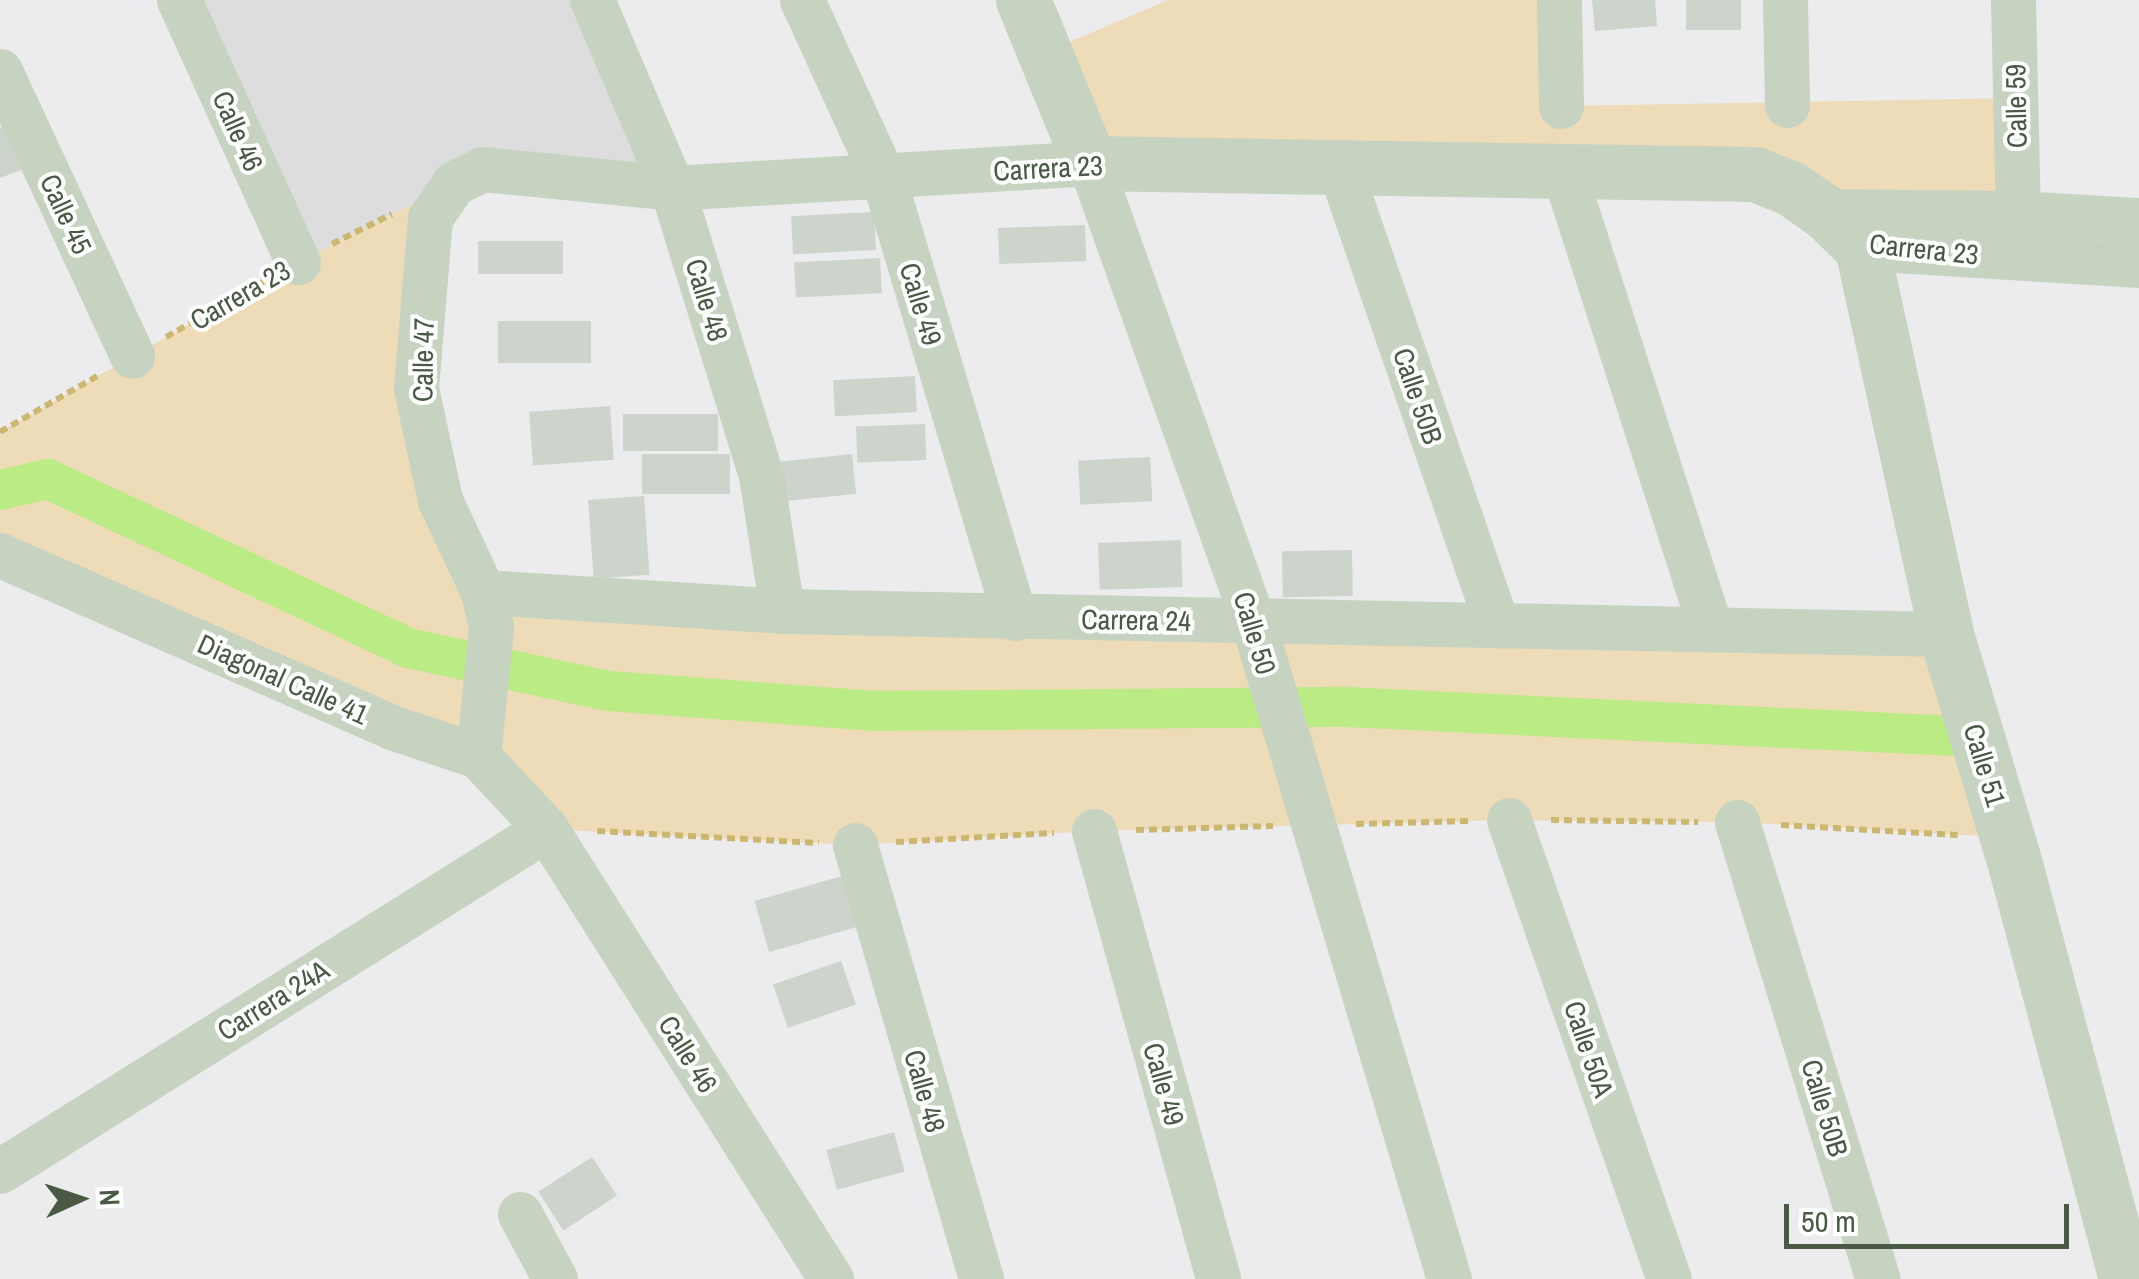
<!DOCTYPE html>
<html>
<head>
<meta charset="utf-8">
<style>
	body { margin:0 }
	#map { position:relative; width:2139px; height:1279px; overflow:hidden; background:#ecebee; font-family:"Archivo Narrow",sans-serif }
	div>[style] { position:absolute }
	.education>* { inset:0; background:#dddddf }
	.green>* { inset:0; background:#eedbb8 }
	.canal>* { height:40px; margin:-20px; padding:0 20px; transform-origin:20px; border-radius:20px; background:#baeb84 }
	.building>* { inset:0; background:#ccd4cb; transform-origin:0 0 }
	.path>* { height:6px; margin-top:-3px; transform-origin:0; background:repeating-linear-gradient(90deg,#ccb770 0 8px,transparent 0 13px) }
	.minor>* { height:45px; margin:-22.5px; padding:0 22.5px; transform-origin:22.5px; border-radius:22.5px; background:#c6d3c1 }
	.tertiary>* { height:55px; margin:-27.5px; padding:0 27.5px; transform-origin:27.5px; border-radius:27.5px; background:#c6d3c1 }
	span { translate:-50% -50%; white-space:nowrap; text-align:center; line-height:1.15; -webkit-text-stroke:8px #fff; paint-order:stroke }
	.street-label { font-size:28px; color:#495944 }
	.north { position:absolute; left:30px; top:1149px; width:100px; height:100px; -webkit-text-stroke:8px #fff; paint-order:stroke; rotate:87deg; font-size:28px; font-weight:700; line-height:40px; text-align:center; color:#495944 }
	.north::after { content:''; display:block; margin:auto; width:35px; height:45px; background:#495944; clip-path:polygon(50% 0,100% 100%,50% 72%,0 100%) }
	.scale { position:absolute; left:1784px; top:1204px; width:285px; height:45px; box-sizing:border-box; border:5px solid #495944; border-top:0; padding-left:12px; font-size:30px; line-height:35px; white-space:nowrap; color:#495944; -webkit-text-stroke:8px #fff; paint-order:stroke }
</style>
</head>
<body>
<div id="map">
	<div class="education">
		<i style="clip-path:polygon(179px 0,592px 0,672px 188px,483px 169px,298px 262px)"></i>
	</div>
	<div class="green">
		<i style="clip-path:polygon(1168px 0,1559px 0,1562px 106px,2016px 98px,2018px 213px,1824px 211px,1754px 174px,1090px 163px,1046px 52px)"></i>
		<i style="clip-path:polygon(454px 183px,416px 388px,483px 592px,1944px 639px,1998px 837px,1737px 822px,1509px 820px,1094px 831px,855px 845px,546px 829px,391px 727px,0 555px,0 432px,298px 262px)"></i>
	</div>
	<div class="canal">
		<i style="left:0;top:490px;width:49px;rotate:-12.9deg"></i>
		<i style="left:48px;top:479px;width:398px;rotate:25.1deg"></i>
		<i style="left:408px;top:648px;width:206px;rotate:12.1deg"></i>
		<i style="left:609px;top:691px;width:264px;rotate:4.3deg"></i>
		<i style="left:872px;top:711px;width:474px;rotate:-0.5deg"></i>
		<i style="left:1346px;top:707px;width:631px;rotate:2.73deg"></i>
	</div>
	<div class="building">
		<i style="clip-path:polygon(1592px 0,1655px 0,1657px 26px,1595px 31px)"></i>
		<i style="left:1686px;top:0;width:55px;height:30px"></i>
		<i style="clip-path:polygon(9px 124px,26px 168px,0 178px,0 128px)"></i>
		<i style="left:874px;top:212px;width:38px;height:83px;rotate:87deg"></i>
		<i style="left:1085px;top:225px;width:36px;height:87px;rotate:88deg"></i>
		<i style="left:478px;top:241px;width:85px;height:33px"></i>
		<i style="left:880px;top:258px;width:35px;height:86px;rotate:87deg"></i>
		<i style="left:591px;top:321px;width:42px;height:93px;rotate:90deg"></i>
		<i style="left:915px;top:376px;width:36px;height:82px;rotate:87deg"></i>
		<i style="left:610px;top:406px;width:54px;height:81px;rotate:86deg"></i>
		<i style="left:623px;top:414px;width:95px;height:37px"></i>
		<i style="left:925px;top:424px;width:36px;height:69px;rotate:88deg"></i>
		<i style="left:642px;top:454px;width:88px;height:40px"></i>
		<i style="left:852px;top:454px;width:40px;height:77px;rotate:84deg"></i>
		<i style="left:1150px;top:457px;width:44px;height:72px;rotate:87deg"></i>
		<i style="left:644px;top:496px;width:79px;height:56px;rotate:86deg"></i>
		<i style="left:1181px;top:540px;width:47px;height:83px;rotate:88deg"></i>
		<i style="left:1352px;top:550px;width:46px;height:70px;rotate:89deg"></i>
		<i style="left:842px;top:876px;width:53px;height:91px;rotate:74deg"></i>
		<i style="left:841px;top:961px;width:46px;height:72px;rotate:71deg"></i>
		<i style="left:894px;top:1132px;width:41px;height:70px;rotate:75deg"></i>
		<i style="left:592px;top:1157px;width:46px;height:64px;rotate:57deg"></i>
	</div>
	<div class="path">
		<i style="left:332px;top:244px;width:67px;rotate:-26.6deg"></i>
		<i style="left:166px;top:337px;width:113px;rotate:-29.7deg"></i>
		<i style="left:0;top:432px;width:114px;rotate:-29.9deg"></i>
		<i style="left:1551px;top:820px;width:147px;rotate:0.8deg"></i>
		<i style="left:1356px;top:824px;width:112px;rotate:-1.5deg"></i>
		<i style="left:1781px;top:825px;width:177px;rotate:3.2deg"></i>
		<i style="left:1136px;top:830px;width:137px;rotate:-1.7deg"></i>
		<i style="left:597px;top:831px;width:222px;rotate:3.1deg"></i>
		<i style="left:896px;top:842px;width:158px;rotate:-3.3deg"></i>
	</div>
	<div class="minor">
		<i style="left:179px;top:0;width:288px;rotate:65.6deg"></i>
		<i style="left:592px;top:0;width:204px;rotate:66.9deg"></i>
		<i style="left:672px;top:188px;width:300px;rotate:72.8deg"></i>
		<i style="left:761px;top:475px;width:138px;rotate:81.2deg"></i>
		<i style="left:802px;top:0;width:197px;rotate:65.4deg"></i>
		<i style="left:884px;top:179px;width:458px;rotate:73.4deg"></i>
		<i style="left:1559px;top:0;width:106px;rotate:88.9deg"></i>
		<i style="left:1785px;top:0;width:105px;rotate:88.9deg"></i>
		<i style="left:2013px;top:0;width:213px;rotate:88.7deg"></i>
		<i style="left:0;top:71px;width:314px;rotate:65.1deg"></i>
		<i style="left:1339px;top:166px;width:486px;rotate:71deg"></i>
		<i style="left:1563px;top:169px;width:484px;rotate:72.2deg"></i>
		<i style="left:1824px;top:211px;width:194px;rotate:0.6deg"></i>
		<i style="left:2018px;top:213px;width:121px;rotate:3.3deg"></i>
		<i style="left:1862px;top:248px;width:278px;rotate:3.5deg"></i>
		<i style="left:0;top:555px;width:427px;rotate:23.7deg"></i>
		<i style="left:391px;top:727px;width:92px;rotate:18.4deg"></i>
		<i style="left:478px;top:756px;width:100px;rotate:47deg"></i>
		<i style="left:546px;top:829px;width:533px;rotate:57.65deg"></i>
		<i style="left:483px;top:592px;width:102px;rotate:-115.1deg"></i>
		<i style="left:440px;top:500px;width:115px;rotate:-102.1deg"></i>
		<i style="left:416px;top:388px;width:171px;rotate:-85.3deg"></i>
		<i style="left:430px;top:218px;width:42px;rotate:-55.6deg"></i>
		<i style="left:454px;top:183px;width:32px;rotate:-26deg"></i>
		<i style="left:483px;top:169px;width:190px;rotate:5.7deg"></i>
		<i style="left:672px;top:188px;width:419px;rotate:-3.4deg"></i>
		<i style="left:1090px;top:163px;width:487px;rotate:70.4deg"></i>
		<i style="left:1253px;top:622px;width:686px;rotate:73.39deg"></i>
		<i style="left:478px;top:756px;width:130px;rotate:-84.2deg"></i>
		<i style="left:491px;top:627px;width:36px;rotate:-103deg"></i>
		<i style="left:483px;top:592px;width:300px;rotate:3.6deg"></i>
		<i style="left:782px;top:611px;width:1164px;rotate:1.13deg"></i>
		<i style="left:1509px;top:820px;width:486px;rotate:70.8deg"></i>
		<i style="left:1737px;top:822px;width:478px;rotate:72.9deg"></i>
		<i style="left:1094px;top:831px;width:465px;rotate:74.5deg"></i>
		<i style="left:855px;top:845px;width:452px;rotate:73.8deg"></i>
		<i style="left:0;top:1171px;width:644px;rotate:-32.06deg"></i>
		<i style="left:520px;top:1214px;width:74px;rotate:61.7deg"></i>
	</div>
	<div class="tertiary">
		<i style="left:1023px;top:0;width:176px;rotate:67.7deg"></i>
		<i style="left:1090px;top:163px;width:665px;rotate:0.95deg"></i>
		<i style="left:1755px;top:174px;width:40px;rotate:22deg"></i>
		<i style="left:1792px;top:189px;width:39px;rotate:35deg"></i>
		<i style="left:1824px;top:211px;width:53px;rotate:44.2deg"></i>
		<i style="left:1862px;top:248px;width:395px;rotate:77.7deg"></i>
		<i style="left:1946px;top:634px;width:244px;rotate:73.3deg"></i>
		<i style="left:2016px;top:868px;width:425px;rotate:75deg"></i>
	</div>
	<div class="street-label">
		<span style="left:2016px;top:106px;rotate:-91deg">Calle 59</span>
		<span style="left:238px;top:131px;rotate:66deg">Calle 46</span>
		<span style="left:1048px;top:168px;rotate:-3deg">Carrera 23</span>
		<span style="left:66px;top:214px;rotate:65deg">Calle 45</span>
		<span style="left:1924px;top:249px;rotate:6deg">Carrera 23</span>
		<span style="left:240px;top:295px;rotate:-30deg">Carrera 23</span>
		<span style="left:707px;top:300px;rotate:73deg">Calle 48</span>
		<span style="left:921px;top:304px;rotate:73deg">Calle 49</span>
		<span style="left:423px;top:360px;rotate:-89deg">Calle 47</span>
		<span style="left:1418px;top:396px;rotate:71deg">Calle 50B</span>
		<span style="left:1136px;top:620px;rotate:1deg">Carrera 24</span>
		<span style="left:1255px;top:633px;rotate:73deg">Calle 50</span>
		<span style="left:283px;top:679px;rotate:24deg">Diagonal Calle 41</span>
		<span style="left:1985px;top:765px;rotate:73deg">Calle 51</span>
		<span style="left:273px;top:1000px;rotate:-32deg">Carrera 24A</span>
		<span style="left:1589px;top:1049px;rotate:71deg">Calle 50A</span>
		<span style="left:688px;top:1054px;rotate:58deg">Calle 46</span>
		<span style="left:1164px;top:1084px;rotate:74deg">Calle 49</span>
		<span style="left:925px;top:1091px;rotate:74deg">Calle 48</span>
		<span style="left:1825px;top:1108px;rotate:73deg">Calle 50B</span>
	</div>
	<div class="north">N</div>
	<div class="scale">50 m</div>
</div>
</body>
</html>
